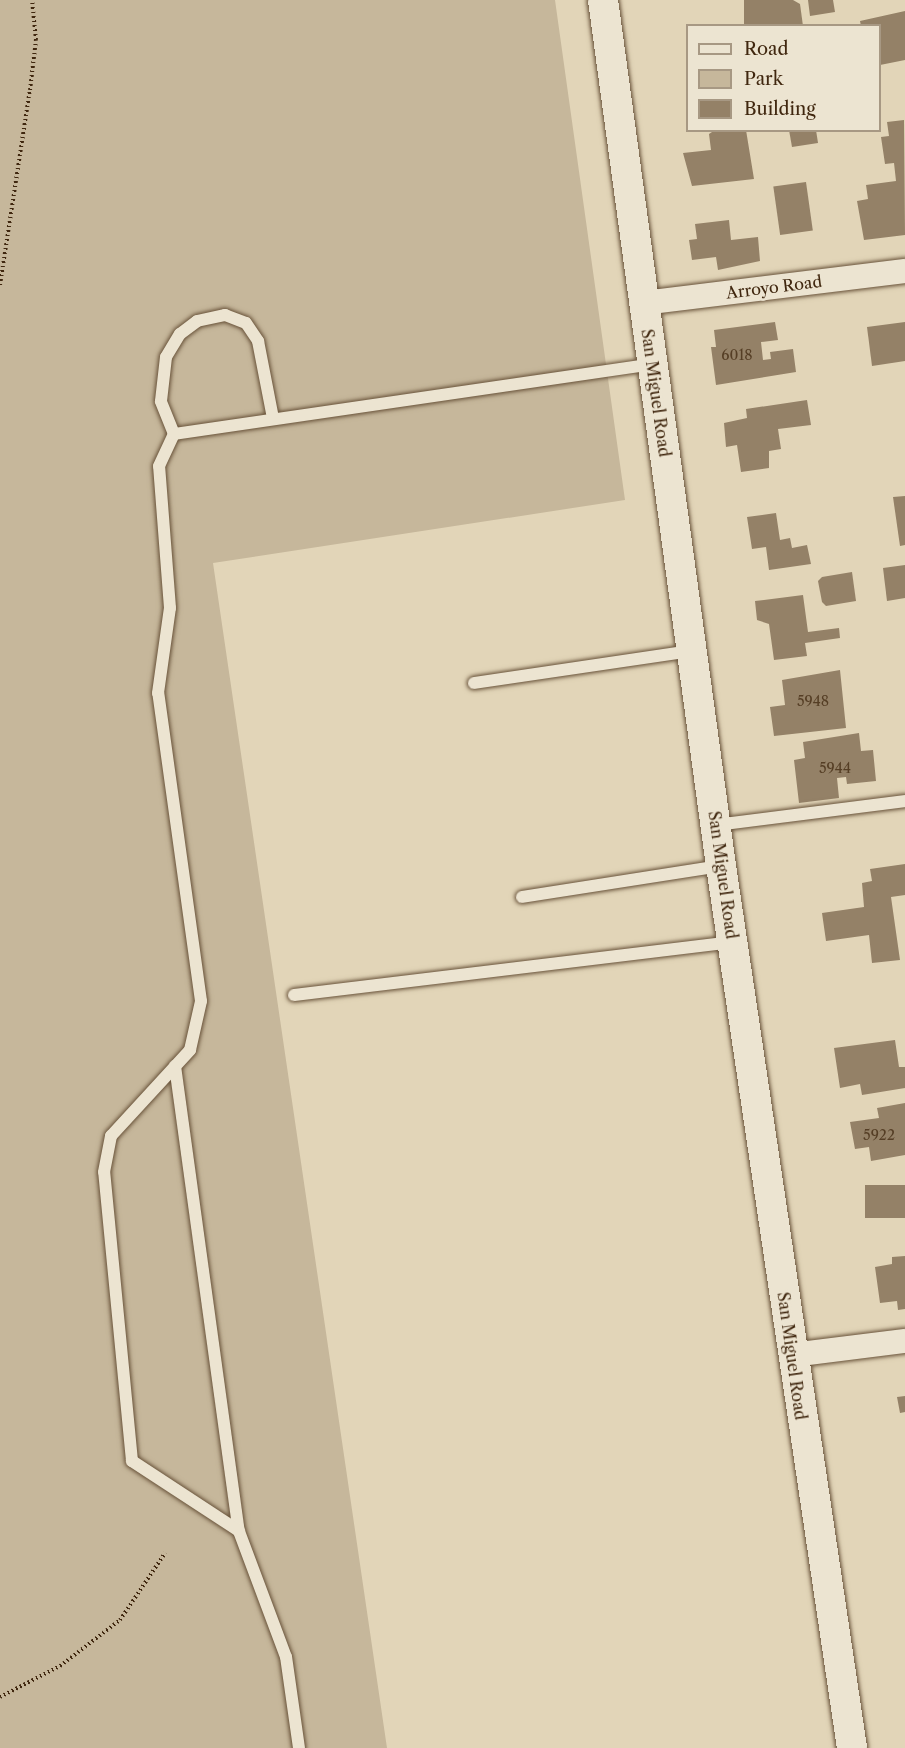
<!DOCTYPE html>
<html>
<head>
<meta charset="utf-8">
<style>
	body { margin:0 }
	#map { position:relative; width:905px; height:1748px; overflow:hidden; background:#e2d5b8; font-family:"Libre Caslon Text",serif }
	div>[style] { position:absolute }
	.green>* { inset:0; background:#c6b79b }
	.building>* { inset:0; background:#948167; transform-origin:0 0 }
	.path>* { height:4px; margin-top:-2px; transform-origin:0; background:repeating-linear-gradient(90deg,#40270f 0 1.5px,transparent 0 4.5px) }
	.roads { filter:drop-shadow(0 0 2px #685239) drop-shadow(0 0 2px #685239) }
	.service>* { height:12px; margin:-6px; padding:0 6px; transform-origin:6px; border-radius:6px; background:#ece4d1 }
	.minor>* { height:24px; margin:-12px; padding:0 12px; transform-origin:12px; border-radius:12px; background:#ece4d1 }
	.tertiary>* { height:30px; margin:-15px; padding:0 15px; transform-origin:15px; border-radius:15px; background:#ece4d1 }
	span { translate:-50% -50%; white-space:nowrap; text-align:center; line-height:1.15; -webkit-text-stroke:5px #ece4d1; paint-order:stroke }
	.number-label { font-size:14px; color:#553e25 }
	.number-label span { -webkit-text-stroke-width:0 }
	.street-label { font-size:16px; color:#40270f }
	.legend { position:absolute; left:686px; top:24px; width:195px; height:108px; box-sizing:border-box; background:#ece4d1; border:2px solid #a79883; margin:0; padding:8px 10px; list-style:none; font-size:18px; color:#40270f }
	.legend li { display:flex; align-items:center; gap:12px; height:30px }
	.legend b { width:30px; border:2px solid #a79883 }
</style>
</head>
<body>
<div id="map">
	<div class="green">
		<i style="clip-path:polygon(0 0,555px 0,625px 500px,213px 563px,387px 1748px,0 1748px)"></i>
	</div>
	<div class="building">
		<i style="clip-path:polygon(744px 0,793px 0,800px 4px,803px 26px,744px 26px)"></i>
		<i style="clip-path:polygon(808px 0,833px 0,835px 12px,810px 16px)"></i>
		<i style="clip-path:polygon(905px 11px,905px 60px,880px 65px,880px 26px,861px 26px,860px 21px)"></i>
		<i style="clip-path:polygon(904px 120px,905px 235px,864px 240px,857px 201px,868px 199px,866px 185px,896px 181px,894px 163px,885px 164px,881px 137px,889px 136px,887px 122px)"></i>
		<i style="clip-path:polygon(715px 130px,746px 130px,754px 179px,692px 186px,683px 153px,711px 150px,709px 134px)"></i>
		<i style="clip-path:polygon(789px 130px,816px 130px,818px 143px,792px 147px)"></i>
		<i style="left:806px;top:182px;width:49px;height:33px;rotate:82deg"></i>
		<i style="clip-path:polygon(729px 220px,731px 240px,758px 237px,760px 261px,718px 270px,716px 257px,692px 260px,689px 240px,697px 239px,695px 224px)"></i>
		<i style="clip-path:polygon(775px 322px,778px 340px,761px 342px,763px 360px,771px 359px,770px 352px,793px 349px,796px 372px,716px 385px,711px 347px,716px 347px,714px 330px)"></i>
		<i style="clip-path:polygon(905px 322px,905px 361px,872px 366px,867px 327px)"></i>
		<i style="clip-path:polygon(807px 400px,811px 425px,778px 429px,781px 449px,769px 451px,769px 468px,741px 472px,737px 445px,726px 447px,724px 423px,747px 418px,746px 409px)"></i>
		<i style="clip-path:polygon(905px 496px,905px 545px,900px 546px,893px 497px)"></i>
		<i style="clip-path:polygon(776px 513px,780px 540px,790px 538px,792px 548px,807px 545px,811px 564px,769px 570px,766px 547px,752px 549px,747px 517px)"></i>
		<i style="clip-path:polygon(905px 565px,905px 598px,887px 601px,883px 568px)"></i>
		<i style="clip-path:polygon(852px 572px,856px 601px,826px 606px,822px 602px,818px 581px,822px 577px)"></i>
		<i style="clip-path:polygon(803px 595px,808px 632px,839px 628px,840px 638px,805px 643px,807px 656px,774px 660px,769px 624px,757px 620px,755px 601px)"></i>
		<i style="clip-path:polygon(840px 670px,846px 728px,774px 736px,770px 707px,785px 705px,782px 680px)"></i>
		<i style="clip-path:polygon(859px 733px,861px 751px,873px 750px,876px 781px,847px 784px,846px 777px,837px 778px,839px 798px,799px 803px,794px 760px,805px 758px,803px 742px)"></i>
		<i style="clip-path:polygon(905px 864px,905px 895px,891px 897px,900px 960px,872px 963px,869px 935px,826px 941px,822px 913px,864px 907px,862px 883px,872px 881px,870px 869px)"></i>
		<i style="clip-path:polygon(895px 1040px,899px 1067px,905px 1067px,905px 1088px,862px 1095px,860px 1084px,840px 1088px,834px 1048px)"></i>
		<i style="clip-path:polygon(905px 1103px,905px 1155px,871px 1161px,869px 1147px,855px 1149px,850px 1122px,879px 1118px,877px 1108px)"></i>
		<i style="left:905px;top:1185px;width:33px;height:40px;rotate:90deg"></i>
		<i style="clip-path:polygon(905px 1256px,905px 1309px,898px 1310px,897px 1301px,880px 1303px,875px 1267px,892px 1264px,892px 1257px)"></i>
		<i style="clip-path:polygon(905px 1396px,905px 1412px,900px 1413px,897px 1397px)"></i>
	</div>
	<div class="path">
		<i style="left:0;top:285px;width:197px;rotate:-81.3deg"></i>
		<i style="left:30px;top:90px;width:50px;rotate:-83.2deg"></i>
		<i style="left:36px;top:40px;width:40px;rotate:-95.7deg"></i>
		<i style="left:0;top:1697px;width:68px;rotate:-27.3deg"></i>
		<i style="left:60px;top:1666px;width:76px;rotate:-37.5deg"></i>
		<i style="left:120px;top:1620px;width:81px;rotate:-56.1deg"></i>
	</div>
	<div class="roads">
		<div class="service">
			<i style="left:174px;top:434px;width:35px;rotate:-112deg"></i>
			<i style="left:161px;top:401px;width:44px;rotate:-83.5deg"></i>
			<i style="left:166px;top:357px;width:27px;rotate:-59deg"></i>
			<i style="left:180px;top:334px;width:21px;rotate:-37deg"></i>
			<i style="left:197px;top:321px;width:29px;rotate:-12deg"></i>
			<i style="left:225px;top:315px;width:22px;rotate:21deg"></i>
			<i style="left:246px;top:323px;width:22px;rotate:56deg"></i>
			<i style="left:258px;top:341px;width:78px;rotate:79deg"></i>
			<i style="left:474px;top:683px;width:220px;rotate:-8.4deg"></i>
			<i style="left:716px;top:825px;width:191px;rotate:-7.2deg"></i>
			<i style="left:522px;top:897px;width:201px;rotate:-8.9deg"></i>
			<i style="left:294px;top:995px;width:442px;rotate:-6.9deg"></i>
			<i style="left:175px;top:1066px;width:469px;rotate:82.2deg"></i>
			<i style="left:299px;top:1748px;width:92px;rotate:-98.1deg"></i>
			<i style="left:286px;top:1657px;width:134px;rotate:-110.5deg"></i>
			<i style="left:239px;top:1531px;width:128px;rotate:-146.8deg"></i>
			<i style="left:132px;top:1461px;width:290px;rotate:-95.5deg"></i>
			<i style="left:104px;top:1172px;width:37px;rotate:-79deg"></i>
			<i style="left:111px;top:1136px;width:117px;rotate:-47.4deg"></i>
			<i style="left:190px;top:1050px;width:50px;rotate:-77.3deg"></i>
			<i style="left:201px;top:1001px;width:311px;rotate:-97.9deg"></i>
			<i style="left:158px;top:693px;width:86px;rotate:-82deg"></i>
			<i style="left:170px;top:608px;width:142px;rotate:-94.4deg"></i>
			<i style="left:159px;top:466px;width:35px;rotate:-65deg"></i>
			<i style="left:174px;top:434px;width:483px;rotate:-8.3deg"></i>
		</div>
		<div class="minor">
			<i style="left:644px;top:303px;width:263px;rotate:-7deg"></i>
			<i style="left:792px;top:1355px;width:114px;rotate:-7.1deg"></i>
		</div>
		<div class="tertiary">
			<i style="left:603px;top:0;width:874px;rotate:82.24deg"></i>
			<i style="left:721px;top:866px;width:892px;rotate:81.55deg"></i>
		</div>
	</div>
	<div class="number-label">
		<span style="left:737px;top:355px">6018</span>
		<span style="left:813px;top:701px">5948</span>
		<span style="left:835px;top:768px">5944</span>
		<span style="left:879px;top:1135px">5922</span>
	</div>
	<div class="street-label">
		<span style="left:774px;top:287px;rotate:-7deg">Arroyo Road</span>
		<span style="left:656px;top:393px;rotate:82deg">San Miguel Road</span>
		<span style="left:723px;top:875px;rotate:82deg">San Miguel Road</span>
		<span style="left:792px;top:1356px;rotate:82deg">San Miguel Road</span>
	</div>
	<ul class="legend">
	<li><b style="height:8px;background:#ece4d1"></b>Road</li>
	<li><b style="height:16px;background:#c6b79b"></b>Park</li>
	<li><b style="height:16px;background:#948167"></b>Building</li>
	</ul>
</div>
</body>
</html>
